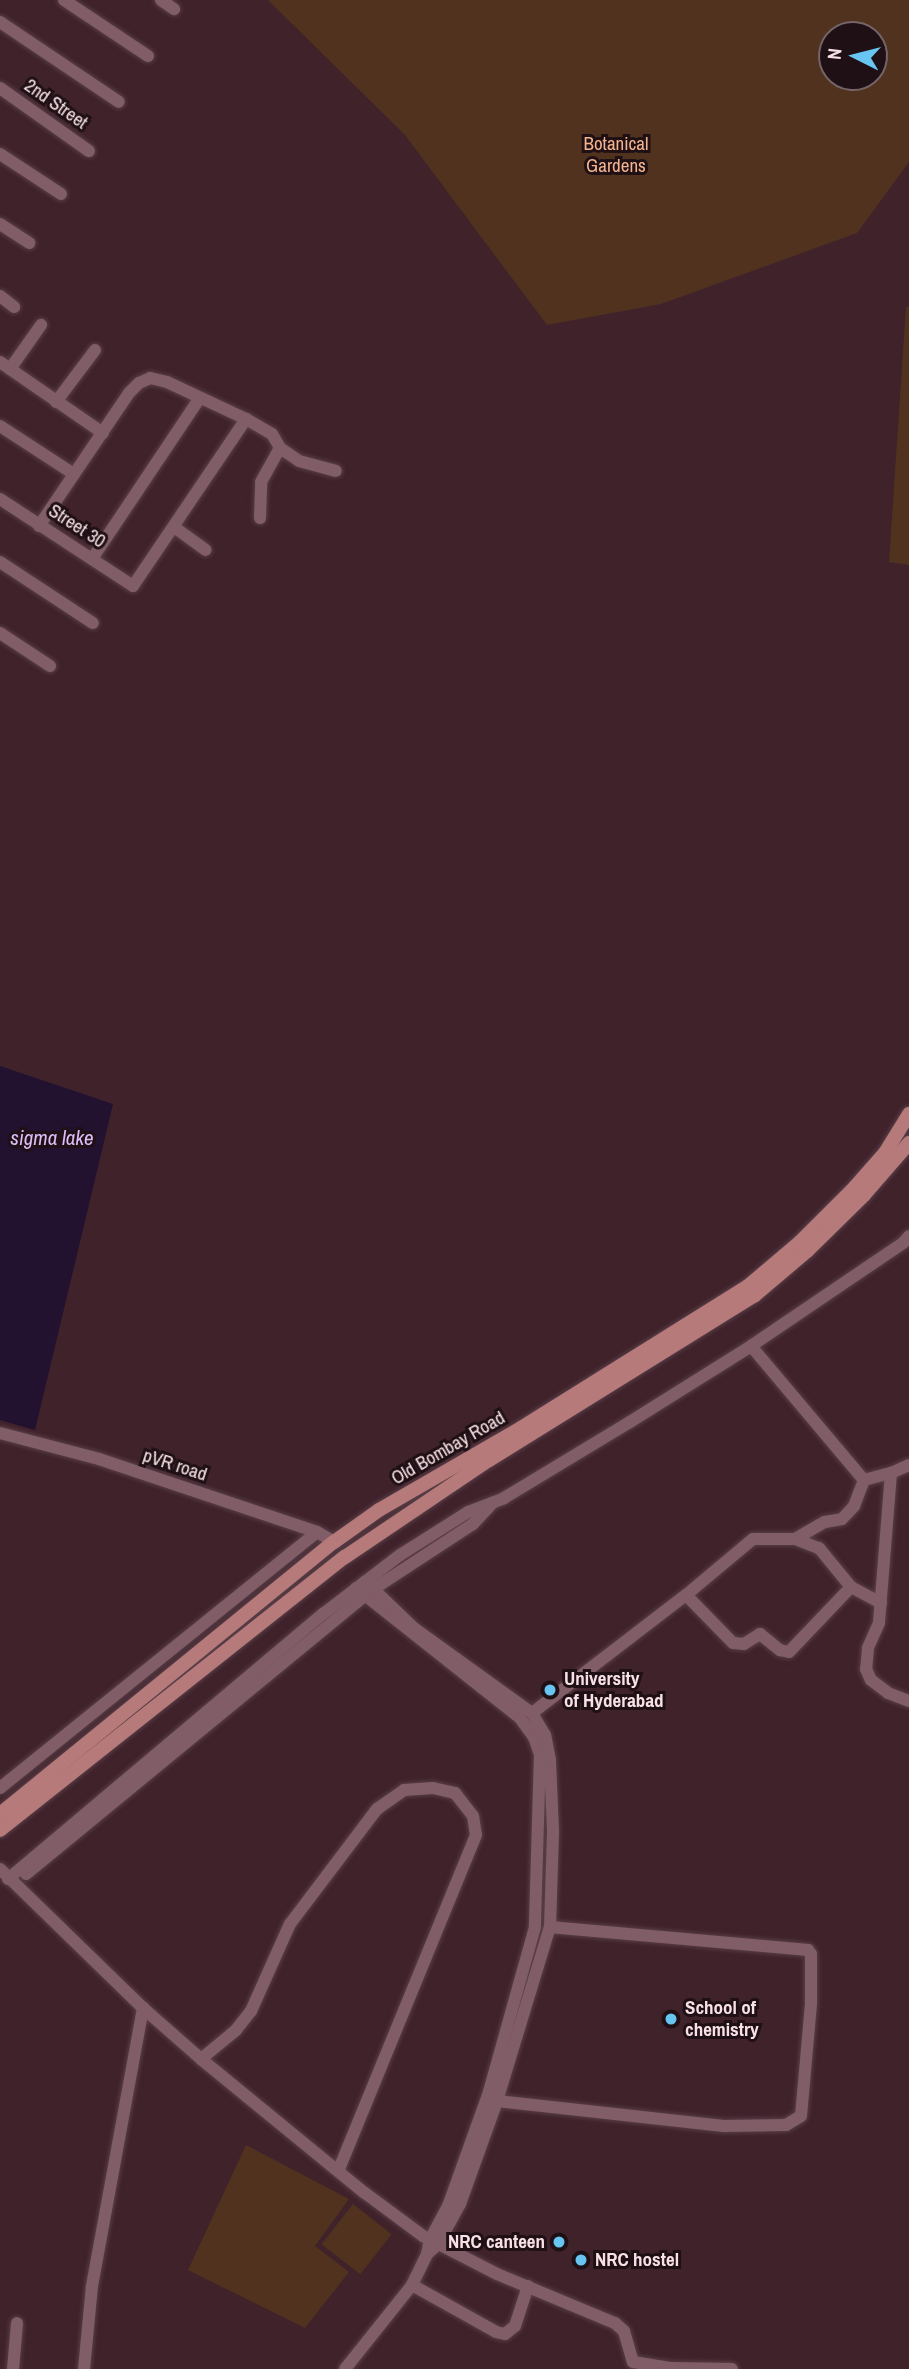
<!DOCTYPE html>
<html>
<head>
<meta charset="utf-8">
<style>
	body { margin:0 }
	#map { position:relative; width:909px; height:2369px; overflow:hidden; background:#40222b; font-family:"Archivo Narrow",sans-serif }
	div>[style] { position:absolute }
	.green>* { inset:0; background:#51321e; transform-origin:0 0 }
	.water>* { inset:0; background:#22112f }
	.roads { filter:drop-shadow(0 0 2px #583e47) drop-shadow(0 0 2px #583e47) }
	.minor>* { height:12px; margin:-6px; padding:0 6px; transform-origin:6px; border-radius:6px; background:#815d67 }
	.major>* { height:14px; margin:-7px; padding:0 7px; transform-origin:7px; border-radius:7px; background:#b57a79 }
	.dots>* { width:19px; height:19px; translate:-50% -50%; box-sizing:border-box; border:4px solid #1e1014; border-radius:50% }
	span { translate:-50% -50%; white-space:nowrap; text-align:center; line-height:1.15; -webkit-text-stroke:6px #1e1014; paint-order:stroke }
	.street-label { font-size:19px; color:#f7e1e7 }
	.park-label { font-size:19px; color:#f4b48e }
	.poi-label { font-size:19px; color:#f7e1e7; font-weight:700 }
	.left { translate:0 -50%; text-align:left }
	.right { translate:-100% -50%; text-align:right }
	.water-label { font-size:21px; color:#debdfa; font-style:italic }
	.north { position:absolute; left:818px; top:21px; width:70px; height:70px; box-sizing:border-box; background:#1e1014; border:2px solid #756468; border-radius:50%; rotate:276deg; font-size:19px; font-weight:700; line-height:28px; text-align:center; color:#f7e1e7 }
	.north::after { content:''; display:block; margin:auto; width:24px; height:32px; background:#68c4f0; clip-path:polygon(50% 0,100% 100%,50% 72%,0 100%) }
</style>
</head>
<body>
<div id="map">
	<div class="green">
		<i style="clip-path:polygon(evenodd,268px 0,909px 0,909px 162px,857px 233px,661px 304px,547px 325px,405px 135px,268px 0,832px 35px,874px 35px,874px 77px,832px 77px,832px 35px)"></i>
		<i style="clip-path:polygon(906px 307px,909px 307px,909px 565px,889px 562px)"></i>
		<i style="clip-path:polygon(246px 2145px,349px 2199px,315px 2246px,349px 2272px,305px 2328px,188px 2270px)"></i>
		<i style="left:353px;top:2204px;width:49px;height:51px;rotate:38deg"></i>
	</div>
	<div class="water">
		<i style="clip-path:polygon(0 1066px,113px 1104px,35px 1430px,0 1420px)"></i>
	</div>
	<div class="roads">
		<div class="minor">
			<i style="left:64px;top:0;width:101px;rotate:33.7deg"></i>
			<i style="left:161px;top:0;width:16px;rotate:35deg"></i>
			<i style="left:0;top:22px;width:143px;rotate:33.9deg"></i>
			<i style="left:0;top:88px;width:109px;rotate:35.3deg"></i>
			<i style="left:0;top:154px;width:73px;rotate:33.3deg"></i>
			<i style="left:0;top:224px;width:35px;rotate:33deg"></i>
			<i style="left:0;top:296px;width:18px;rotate:38deg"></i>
			<i style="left:0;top:362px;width:125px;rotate:34.6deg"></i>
			<i style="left:10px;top:369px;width:54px;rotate:-54.8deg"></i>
			<i style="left:56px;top:402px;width:65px;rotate:-53.1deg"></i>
			<i style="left:0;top:426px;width:88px;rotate:33deg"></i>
			<i style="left:0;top:499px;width:159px;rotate:33.2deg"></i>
			<i style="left:133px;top:586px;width:202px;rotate:-55.9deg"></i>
			<i style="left:260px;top:518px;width:36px;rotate:-88deg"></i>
			<i style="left:261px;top:482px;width:39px;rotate:-61deg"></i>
			<i style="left:39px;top:526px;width:161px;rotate:-55.9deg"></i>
			<i style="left:129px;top:393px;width:14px;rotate:-45deg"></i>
			<i style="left:139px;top:383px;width:12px;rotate:-24deg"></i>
			<i style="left:150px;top:378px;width:17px;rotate:13deg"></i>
			<i style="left:167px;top:382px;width:87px;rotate:25.1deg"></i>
			<i style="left:246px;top:419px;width:30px;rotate:30deg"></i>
			<i style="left:272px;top:434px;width:16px;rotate:60deg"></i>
			<i style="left:280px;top:448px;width:23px;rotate:34deg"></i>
			<i style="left:299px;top:461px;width:38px;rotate:15deg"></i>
			<i style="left:174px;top:527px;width:39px;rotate:36deg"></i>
			<i style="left:92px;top:559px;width:192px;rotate:-56.2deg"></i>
			<i style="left:0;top:562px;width:111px;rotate:33.3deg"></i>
			<i style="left:0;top:633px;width:60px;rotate:33.4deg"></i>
			<i style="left:751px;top:1346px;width:175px;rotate:49.9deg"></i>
			<i style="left:0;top:1433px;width:102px;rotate:14.7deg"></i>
			<i style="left:99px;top:1459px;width:230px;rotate:18.5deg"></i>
			<i style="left:317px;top:1532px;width:20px;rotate:30deg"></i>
			<i style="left:909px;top:1465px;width:20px;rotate:156deg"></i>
			<i style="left:891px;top:1473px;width:150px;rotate:94.6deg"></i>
			<i style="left:879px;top:1623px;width:27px;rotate:114deg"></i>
			<i style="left:868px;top:1648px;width:21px;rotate:95deg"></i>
			<i style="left:866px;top:1669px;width:12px;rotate:66deg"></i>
			<i style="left:871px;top:1680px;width:21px;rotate:37deg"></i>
			<i style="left:888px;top:1693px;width:22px;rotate:21deg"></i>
			<i style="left:795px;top:1539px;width:34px;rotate:-30deg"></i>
			<i style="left:825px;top:1522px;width:17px;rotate:-10deg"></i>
			<i style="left:842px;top:1519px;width:18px;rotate:-47deg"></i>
			<i style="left:854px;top:1506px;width:28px;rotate:-69deg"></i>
			<i style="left:864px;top:1480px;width:28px;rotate:-15deg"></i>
			<i style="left:356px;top:1588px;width:209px;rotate:38.4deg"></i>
			<i style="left:520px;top:1718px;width:24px;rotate:54deg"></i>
			<i style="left:534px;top:1737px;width:18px;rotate:71deg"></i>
			<i style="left:540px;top:1754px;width:173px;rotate:91.7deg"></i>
			<i style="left:535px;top:1927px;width:171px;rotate:105.6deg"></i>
			<i style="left:489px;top:2092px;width:119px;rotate:109.7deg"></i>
			<i style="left:449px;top:2204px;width:40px;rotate:118deg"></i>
			<i style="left:430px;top:2239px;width:15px;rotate:101deg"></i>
			<i style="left:427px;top:2254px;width:15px;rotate:-42deg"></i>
			<i style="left:438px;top:2244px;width:46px;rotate:-61.2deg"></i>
			<i style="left:460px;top:2204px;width:109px;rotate:-70.2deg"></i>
			<i style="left:497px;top:2101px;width:182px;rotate:-73.1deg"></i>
			<i style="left:550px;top:1927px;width:97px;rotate:-88.2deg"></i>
			<i style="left:553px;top:1830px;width:70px;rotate:-92.5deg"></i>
			<i style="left:550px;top:1760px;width:25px;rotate:-101deg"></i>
			<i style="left:545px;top:1735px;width:26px;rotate:-121deg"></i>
			<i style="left:532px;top:1713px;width:144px;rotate:-144.3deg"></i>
			<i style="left:415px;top:1629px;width:69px;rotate:-136.2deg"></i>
			<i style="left:686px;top:1595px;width:67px;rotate:45.6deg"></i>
			<i style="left:733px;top:1643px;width:11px;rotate:5deg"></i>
			<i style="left:744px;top:1644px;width:19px;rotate:-32deg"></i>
			<i style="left:760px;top:1634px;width:26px;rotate:39deg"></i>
			<i style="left:780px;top:1650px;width:9px;rotate:13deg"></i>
			<i style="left:789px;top:1652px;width:90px;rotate:-46.4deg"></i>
			<i style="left:532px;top:1713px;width:194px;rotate:-37.5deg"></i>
			<i style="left:686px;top:1595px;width:87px;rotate:-39.9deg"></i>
			<i style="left:753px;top:1539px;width:42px"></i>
			<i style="left:795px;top:1539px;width:26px;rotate:21deg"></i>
			<i style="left:819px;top:1548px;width:50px;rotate:50.6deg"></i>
			<i style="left:851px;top:1587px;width:34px;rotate:28deg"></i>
			<i style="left:0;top:1788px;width:407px;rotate:-38.9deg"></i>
			<i style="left:0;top:1869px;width:199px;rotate:44.2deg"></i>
			<i style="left:143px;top:2008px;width:77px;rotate:41.3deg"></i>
			<i style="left:201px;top:2059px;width:212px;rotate:39.3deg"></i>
			<i style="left:365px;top:2193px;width:72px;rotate:36.6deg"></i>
			<i style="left:423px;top:2236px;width:83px;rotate:27.2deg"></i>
			<i style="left:497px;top:2274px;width:128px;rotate:22.6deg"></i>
			<i style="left:615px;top:2323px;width:12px;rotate:42deg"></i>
			<i style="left:624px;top:2331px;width:32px;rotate:74deg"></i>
			<i style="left:633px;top:2362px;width:39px;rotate:9deg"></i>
			<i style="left:672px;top:2368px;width:60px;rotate:1deg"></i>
			<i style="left:26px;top:1874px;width:448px;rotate:-39.4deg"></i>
			<i style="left:372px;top:1590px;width:121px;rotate:-33.2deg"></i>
			<i style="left:473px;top:1524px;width:26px;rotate:-47deg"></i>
			<i style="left:8px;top:1879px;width:412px;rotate:-40.1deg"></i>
			<i style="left:323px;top:1614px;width:97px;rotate:-37.5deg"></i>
			<i style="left:400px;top:1555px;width:80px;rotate:-32.3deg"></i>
			<i style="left:468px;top:1512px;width:39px;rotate:-21deg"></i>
			<i style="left:504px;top:1498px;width:147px;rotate:-31.1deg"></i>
			<i style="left:630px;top:1422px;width:143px;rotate:-32.1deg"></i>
			<i style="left:751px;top:1346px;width:184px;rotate:-34.1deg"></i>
			<i style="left:903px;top:1243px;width:9px;rotate:-49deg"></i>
			<i style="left:201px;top:2059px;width:45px;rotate:-39.6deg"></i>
			<i style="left:236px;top:2030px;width:24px;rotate:-52deg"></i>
			<i style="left:251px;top:2011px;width:95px;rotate:-65.9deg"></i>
			<i style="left:290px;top:1924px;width:144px;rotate:-52.9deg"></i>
			<i style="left:377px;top:1809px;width:33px;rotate:-35deg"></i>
			<i style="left:404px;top:1790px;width:29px;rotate:-4deg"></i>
			<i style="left:433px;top:1788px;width:23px;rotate:13deg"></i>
			<i style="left:455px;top:1793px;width:29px;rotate:52deg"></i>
			<i style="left:473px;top:1816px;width:19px;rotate:81deg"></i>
			<i style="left:476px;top:1835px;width:363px;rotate:112.3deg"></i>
			<i style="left:497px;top:2101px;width:228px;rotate:6.3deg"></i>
			<i style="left:724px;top:2126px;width:62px;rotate:-0.9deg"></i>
			<i style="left:786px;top:2125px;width:17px;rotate:-31deg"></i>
			<i style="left:801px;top:2116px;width:113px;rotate:-84.9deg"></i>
			<i style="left:811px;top:2003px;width:49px;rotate:-90deg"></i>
			<i style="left:811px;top:1954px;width:5px;rotate:-127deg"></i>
			<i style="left:808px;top:1950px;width:259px;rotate:-174.9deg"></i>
			<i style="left:412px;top:2285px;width:96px;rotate:29.2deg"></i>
			<i style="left:496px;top:2332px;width:9px;rotate:13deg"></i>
			<i style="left:505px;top:2334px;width:13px;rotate:-39deg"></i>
			<i style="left:515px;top:2326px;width:42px;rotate:-72deg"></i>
			<i style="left:13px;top:2369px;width:46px;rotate:-85deg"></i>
			<i style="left:84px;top:2369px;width:83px;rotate:-84.5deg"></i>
			<i style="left:92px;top:2286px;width:283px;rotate:-79.6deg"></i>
			<i style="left:345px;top:2369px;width:107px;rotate:-51.4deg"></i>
			<i style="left:412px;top:2285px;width:34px;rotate:-64deg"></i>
		</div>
		<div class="major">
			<i style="left:0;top:1814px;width:431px;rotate:-39.2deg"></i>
			<i style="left:334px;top:1542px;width:55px;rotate:-35.4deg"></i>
			<i style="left:379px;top:1510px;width:164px;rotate:-30deg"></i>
			<i style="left:521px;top:1428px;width:268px;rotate:-32deg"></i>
			<i style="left:748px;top:1286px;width:68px;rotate:-40.2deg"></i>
			<i style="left:800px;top:1242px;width:78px;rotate:-45deg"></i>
			<i style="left:855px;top:1187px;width:45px;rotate:-48.6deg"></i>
			<i style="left:885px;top:1153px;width:46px;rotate:-58.4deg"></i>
			<i style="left:0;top:1830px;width:440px;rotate:-38.4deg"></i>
			<i style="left:345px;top:1557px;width:174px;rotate:-34deg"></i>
			<i style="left:489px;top:1460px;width:312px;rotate:-31.8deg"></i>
			<i style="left:754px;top:1296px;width:70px;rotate:-40.3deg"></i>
			<i style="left:807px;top:1251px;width:80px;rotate:-44.5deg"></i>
			<i style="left:864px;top:1195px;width:69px;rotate:-49.1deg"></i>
		</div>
	</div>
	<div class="dots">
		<i style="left:550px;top:1690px;background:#68c4f0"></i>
		<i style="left:671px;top:2019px;background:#68c4f0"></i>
		<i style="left:559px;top:2242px;background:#68c4f0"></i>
		<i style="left:581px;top:2260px;background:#68c4f0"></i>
	</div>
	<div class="street-label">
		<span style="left:56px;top:104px;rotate:35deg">2nd Street</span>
		<span style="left:77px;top:526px;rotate:33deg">Street 30</span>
		<span style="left:448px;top:1448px;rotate:-30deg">Old Bombay Road</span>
		<span style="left:175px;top:1465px;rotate:18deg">pVR road</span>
	</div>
	<div class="park-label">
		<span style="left:616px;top:155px">Botanical<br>Gardens</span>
	</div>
	<div class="poi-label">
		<span class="left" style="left:564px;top:1690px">University<br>of Hyderabad</span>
		<span class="left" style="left:685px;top:2019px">School of<br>chemistry</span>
		<span class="right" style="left:545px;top:2242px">NRC canteen</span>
		<span class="left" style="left:595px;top:2260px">NRC hostel</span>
	</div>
	<div class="water-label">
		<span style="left:52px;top:1138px">sigma lake</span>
	</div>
	<div class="north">N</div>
</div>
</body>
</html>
